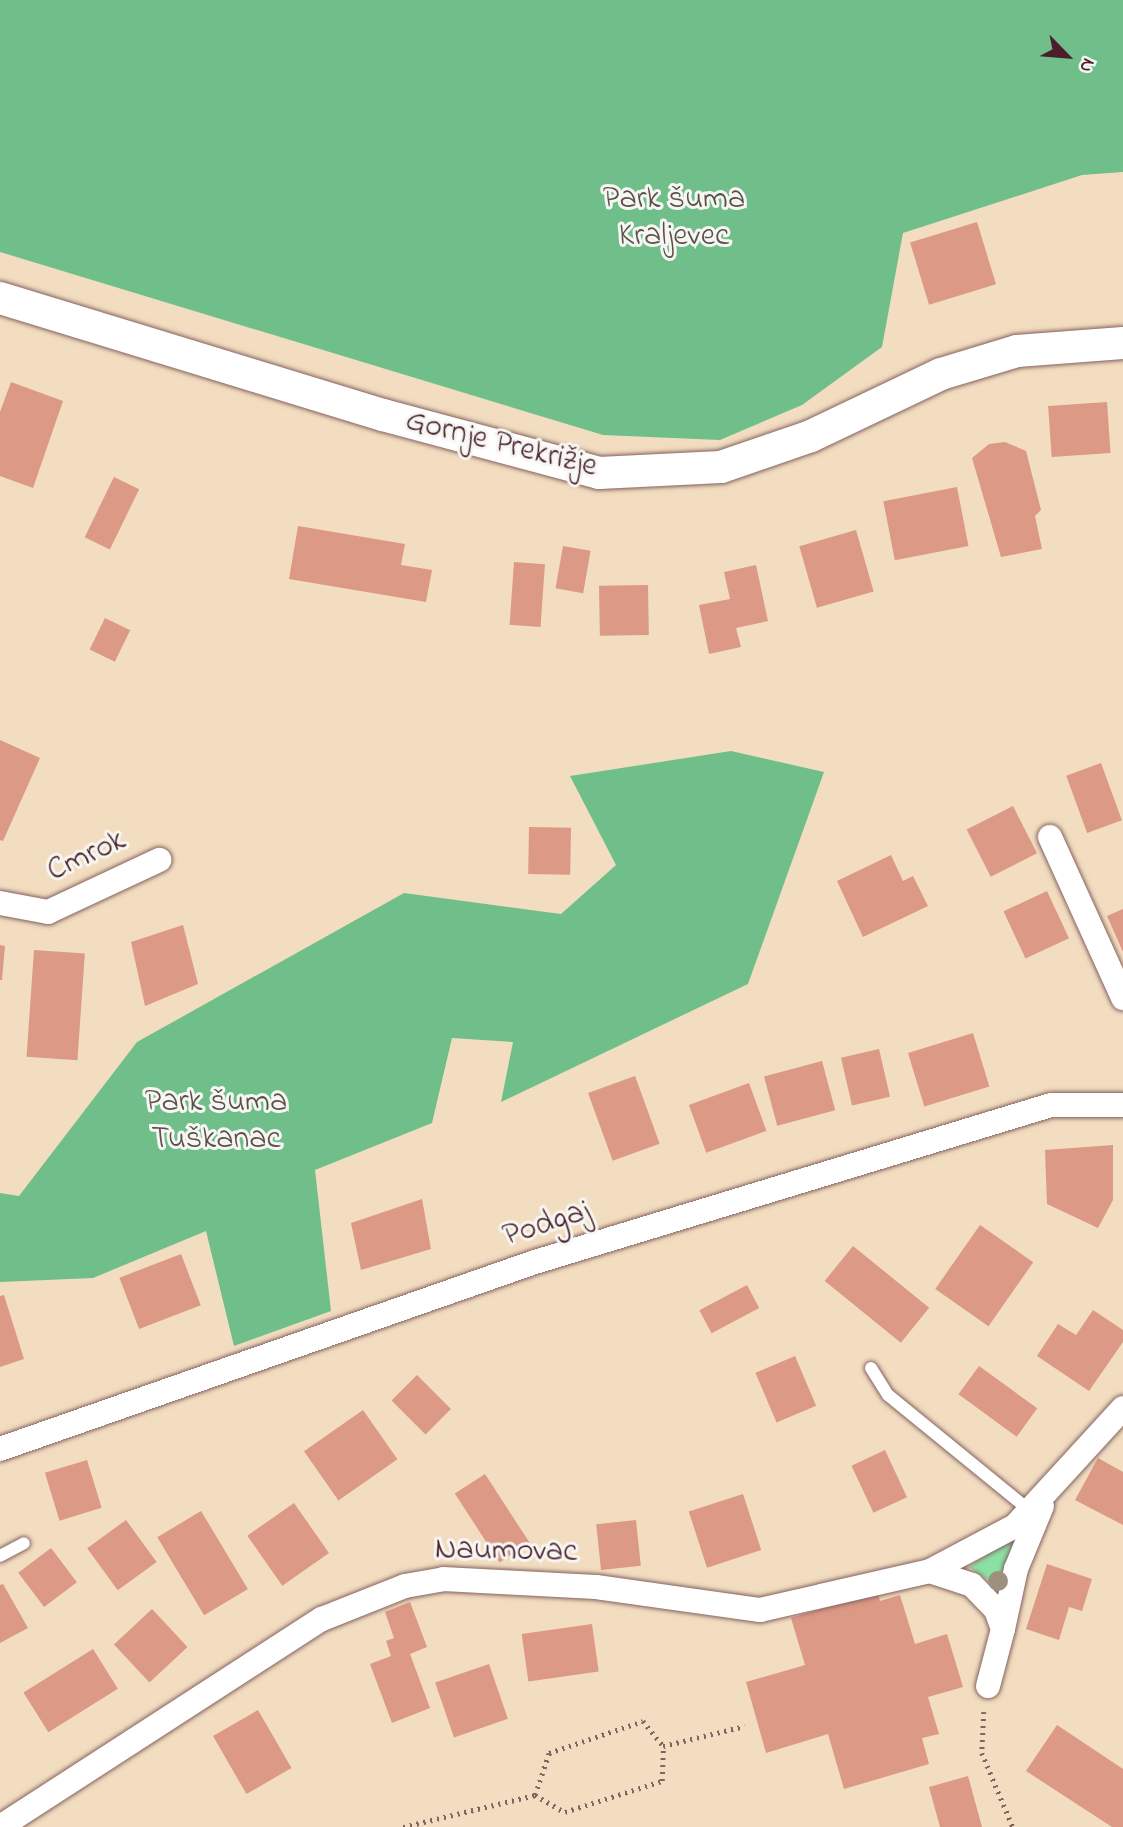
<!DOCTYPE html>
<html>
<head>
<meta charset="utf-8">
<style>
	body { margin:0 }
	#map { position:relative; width:1123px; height:1827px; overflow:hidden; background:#f2ddc0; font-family:"Indie Flower",sans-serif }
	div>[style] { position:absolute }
	.green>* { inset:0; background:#8be1a4 }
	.forest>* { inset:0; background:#70bf8a }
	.building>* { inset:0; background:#dc9985; transform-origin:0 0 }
	.path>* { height:4.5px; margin-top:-2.25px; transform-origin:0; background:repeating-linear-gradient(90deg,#85625f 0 2px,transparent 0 7px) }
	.roads { filter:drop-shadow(0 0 2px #85625f) drop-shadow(0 0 2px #85625f) }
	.service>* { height:12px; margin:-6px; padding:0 6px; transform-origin:6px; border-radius:6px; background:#fff }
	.minor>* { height:24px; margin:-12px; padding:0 12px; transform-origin:12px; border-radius:12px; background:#fff }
	.tertiary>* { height:32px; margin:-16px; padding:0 16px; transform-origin:16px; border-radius:16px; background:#fff }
	.trees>* { width:20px; height:20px; margin:-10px; border-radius:50%; background:#9e8f7f }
	span { translate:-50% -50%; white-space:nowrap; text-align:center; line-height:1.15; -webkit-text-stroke:6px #f6f6f2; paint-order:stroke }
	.park-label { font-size:32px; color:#5a5049 }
	.street-label { font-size:32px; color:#4a1f2b }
	.north { position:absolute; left:1032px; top:21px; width:70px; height:70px; -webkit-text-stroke:5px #f6f6f2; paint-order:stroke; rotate:115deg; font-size:19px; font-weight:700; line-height:28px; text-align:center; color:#4a1f2b }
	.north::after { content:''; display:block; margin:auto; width:24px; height:32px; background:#4a1f2b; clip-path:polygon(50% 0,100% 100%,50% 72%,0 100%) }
</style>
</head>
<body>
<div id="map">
	<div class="green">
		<i style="clip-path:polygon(1008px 1540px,1019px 1548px,1001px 1589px,969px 1567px)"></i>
	</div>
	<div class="forest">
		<i style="clip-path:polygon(0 0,1123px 0,1123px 172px,1082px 175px,903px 233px,882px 347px,802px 405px,720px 440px,603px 435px,0 252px)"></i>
		<i style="clip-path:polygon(731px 751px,824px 772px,748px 984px,501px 1102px,513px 1042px,452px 1038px,432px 1123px,315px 1170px,331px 1311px,234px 1346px,206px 1231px,93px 1278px,0 1282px,0 1193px,19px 1196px,137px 1042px,404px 893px,561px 914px,616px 865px,570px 776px)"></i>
	</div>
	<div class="building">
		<i style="left:977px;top:222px;width:65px;height:70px;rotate:73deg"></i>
		<i style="clip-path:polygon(11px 382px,63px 401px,33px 488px,0 476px,0 412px)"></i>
		<i style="left:1107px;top:402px;width:51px;height:59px;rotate:86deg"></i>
		<i style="clip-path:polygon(1005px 442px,1026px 451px,1041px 510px,1035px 516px,1042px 549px,1001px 557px,972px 458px,989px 444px)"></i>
		<i style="left:114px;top:477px;width:28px;height:67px;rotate:26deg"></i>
		<i style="left:957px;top:487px;width:60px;height:75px;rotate:79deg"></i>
		<i style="clip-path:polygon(298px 526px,405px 544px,401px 565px,432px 570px,426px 602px,289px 579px)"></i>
		<i style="left:856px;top:530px;width:64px;height:59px;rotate:74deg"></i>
		<i style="left:563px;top:546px;width:28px;height:43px;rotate:10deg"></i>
		<i style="left:514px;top:562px;width:31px;height:63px;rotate:4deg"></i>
		<i style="clip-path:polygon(756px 565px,768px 621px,736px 628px,741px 647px,709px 654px,699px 605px,730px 599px,724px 572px)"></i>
		<i style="left:648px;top:585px;width:50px;height:49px;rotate:89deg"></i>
		<i style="left:105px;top:618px;width:28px;height:35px;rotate:26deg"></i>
		<i style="clip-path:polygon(0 740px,40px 758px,3px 841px,0 840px)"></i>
		<i style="left:1101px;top:763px;width:61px;height:37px;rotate:70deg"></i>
		<i style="left:1013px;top:806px;width:53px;height:52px;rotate:63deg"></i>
		<i style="left:529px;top:827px;width:42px;height:47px;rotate:1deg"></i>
		<i style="clip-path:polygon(891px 855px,903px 881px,913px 876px,928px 906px,863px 937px,837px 881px)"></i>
		<i style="left:1047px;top:891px;width:52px;height:48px;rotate:65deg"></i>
		<i style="clip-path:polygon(1123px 909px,1123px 952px,1107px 916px)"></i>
		<i style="clip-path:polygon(183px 925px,198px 984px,145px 1006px,131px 942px)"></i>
		<i style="clip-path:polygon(0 945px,5px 946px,2px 980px,0 980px)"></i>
		<i style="left:34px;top:950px;width:51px;height:107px;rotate:4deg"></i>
		<i style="left:973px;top:1033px;width:56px;height:68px;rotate:73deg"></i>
		<i style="left:879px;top:1049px;width:49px;height:39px;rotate:77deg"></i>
		<i style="left:822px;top:1061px;width:51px;height:60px;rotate:75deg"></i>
		<i style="left:635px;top:1076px;width:72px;height:50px;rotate:70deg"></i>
		<i style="left:749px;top:1083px;width:51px;height:64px;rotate:70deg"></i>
		<i style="clip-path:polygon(1113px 1145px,1113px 1200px,1098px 1228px,1047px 1204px,1045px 1150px)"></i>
		<i style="clip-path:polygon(422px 1199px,431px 1249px,361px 1270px,351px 1223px)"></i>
		<i style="left:980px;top:1225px;width:65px;height:78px;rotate:35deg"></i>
		<i style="left:853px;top:1246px;width:98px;height:45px;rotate:39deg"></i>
		<i style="left:181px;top:1254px;width:55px;height:66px;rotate:69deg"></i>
		<i style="left:747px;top:1285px;width:26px;height:54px;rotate:62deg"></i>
		<i style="clip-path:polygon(4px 1295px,24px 1359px,0 1367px,0 1296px)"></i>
		<i style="clip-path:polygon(1093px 1310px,1123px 1330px,1123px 1342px,1089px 1391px,1037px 1356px,1058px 1324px,1076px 1335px)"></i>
		<i style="left:795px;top:1356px;width:54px;height:43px;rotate:67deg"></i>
		<i style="left:979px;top:1366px;width:72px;height:35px;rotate:36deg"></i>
		<i style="left:417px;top:1375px;width:48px;height:36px;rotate:45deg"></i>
		<i style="left:363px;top:1410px;width:60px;height:72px;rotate:55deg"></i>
		<i style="left:885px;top:1450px;width:52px;height:37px;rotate:65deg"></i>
		<i style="clip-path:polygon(1098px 1458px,1123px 1472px,1123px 1525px,1075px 1500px)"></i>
		<i style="left:87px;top:1460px;width:50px;height:44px;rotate:73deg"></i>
		<i style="left:485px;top:1474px;width:82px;height:36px;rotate:57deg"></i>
		<i style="left:743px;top:1494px;width:59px;height:57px;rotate:72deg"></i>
		<i style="left:294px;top:1503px;width:61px;height:57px;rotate:55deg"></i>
		<i style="left:201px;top:1511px;width:91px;height:51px;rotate:59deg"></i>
		<i style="left:126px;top:1520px;width:52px;height:48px;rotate:54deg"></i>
		<i style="left:636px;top:1520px;width:46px;height:40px;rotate:84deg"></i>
		<i style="left:51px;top:1548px;width:43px;height:41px;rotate:53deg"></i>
		<i style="clip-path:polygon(1047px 1564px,1092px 1579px,1082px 1611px,1069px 1607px,1059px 1640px,1026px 1629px)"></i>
		<i style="clip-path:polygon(3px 1584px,28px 1628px,0 1643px,0 1585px)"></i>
		<i style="clip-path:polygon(878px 1592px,880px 1601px,900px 1595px,915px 1644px,947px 1634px,963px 1687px,928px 1697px,939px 1734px,922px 1738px,929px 1764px,844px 1789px,828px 1734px,766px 1753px,746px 1682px,805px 1665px,791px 1618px)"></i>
		<i style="clip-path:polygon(410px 1602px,427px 1647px,410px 1654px,430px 1708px,392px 1723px,370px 1664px,391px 1656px,386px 1641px,394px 1638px,385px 1612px)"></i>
		<i style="left:152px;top:1609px;width:52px;height:52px;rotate:47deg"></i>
		<i style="left:592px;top:1624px;width:48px;height:71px;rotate:82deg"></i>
		<i style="left:93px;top:1649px;width:47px;height:82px;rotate:58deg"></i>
		<i style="left:489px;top:1664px;width:58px;height:57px;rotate:71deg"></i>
		<i style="left:258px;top:1710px;width:67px;height:52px;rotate:60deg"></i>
		<i style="clip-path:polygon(1057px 1725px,1123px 1769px,1123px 1827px,1112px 1827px,1026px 1771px)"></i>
		<i style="clip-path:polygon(968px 1776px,982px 1827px,940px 1827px,929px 1787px)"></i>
	</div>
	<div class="path">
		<i style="left:984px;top:1712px;width:41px;rotate:92.8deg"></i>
		<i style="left:982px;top:1753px;width:80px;rotate:67.3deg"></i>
		<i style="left:535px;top:1795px;width:44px;rotate:-71.6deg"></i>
		<i style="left:549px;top:1753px;width:99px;rotate:-18.8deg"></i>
		<i style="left:643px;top:1721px;width:32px;rotate:51deg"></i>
		<i style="left:403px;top:1827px;width:136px;rotate:-13.6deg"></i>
		<i style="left:535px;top:1795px;width:34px;rotate:30deg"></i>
		<i style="left:565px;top:1812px;width:102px;rotate:-17.7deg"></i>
		<i style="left:662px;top:1781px;width:35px;rotate:-88deg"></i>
		<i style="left:663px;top:1746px;width:84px;rotate:-13.7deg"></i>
	</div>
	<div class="roads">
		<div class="service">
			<i style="left:871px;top:1368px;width:32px;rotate:58deg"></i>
			<i style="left:888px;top:1395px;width:183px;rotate:39.2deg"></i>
			<i style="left:0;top:1556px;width:27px;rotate:-28deg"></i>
		</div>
		<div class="minor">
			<i style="left:1050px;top:837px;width:177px;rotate:65.6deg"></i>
			<i style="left:0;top:903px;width:49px;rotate:10.6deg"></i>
			<i style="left:48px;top:912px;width:123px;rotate:-25.1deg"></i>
			<i style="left:0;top:1449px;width:567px;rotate:-19.27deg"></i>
			<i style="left:535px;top:1262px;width:539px;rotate:-16.92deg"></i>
			<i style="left:1051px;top:1105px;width:72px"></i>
			<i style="left:930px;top:1571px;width:44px;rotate:18.4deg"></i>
			<i style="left:972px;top:1585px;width:35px;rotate:46deg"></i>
			<i style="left:996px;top:1610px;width:20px;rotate:70deg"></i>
			<i style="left:1003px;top:1629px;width:59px;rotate:104.7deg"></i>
			<i style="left:1003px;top:1629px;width:61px;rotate:-77.8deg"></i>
			<i style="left:1016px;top:1569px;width:68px;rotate:-67.6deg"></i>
			<i style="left:0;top:1827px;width:383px;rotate:-32.9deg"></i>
			<i style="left:322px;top:1619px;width:89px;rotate:-21.7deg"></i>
			<i style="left:405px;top:1586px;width:39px;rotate:-10deg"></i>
			<i style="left:443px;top:1579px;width:153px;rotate:3deg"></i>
			<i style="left:596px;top:1587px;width:166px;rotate:8deg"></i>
			<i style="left:760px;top:1610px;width:174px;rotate:-12.9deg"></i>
			<i style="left:930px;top:1571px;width:96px;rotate:-27.9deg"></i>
			<i style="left:1015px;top:1526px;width:160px;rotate:-47.5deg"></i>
		</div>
		<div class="tertiary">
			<i style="left:0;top:298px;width:400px;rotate:17deg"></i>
			<i style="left:383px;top:415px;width:224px;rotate:15deg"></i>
			<i style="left:599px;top:473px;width:122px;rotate:-2.8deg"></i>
			<i style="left:721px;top:467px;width:95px;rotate:-19deg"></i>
			<i style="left:811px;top:436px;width:144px;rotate:-25.5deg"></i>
			<i style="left:941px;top:374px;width:79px;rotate:-16.8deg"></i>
			<i style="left:1017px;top:351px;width:106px;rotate:-4.3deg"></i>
		</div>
	</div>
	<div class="trees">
		<i style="left:998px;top:1581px"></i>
	</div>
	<div class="park-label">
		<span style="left:674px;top:219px">Park šuma<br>Kraljevec</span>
		<span style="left:216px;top:1122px">Park šuma<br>Tuškanac</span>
	</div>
	<div class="street-label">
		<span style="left:501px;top:445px;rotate:14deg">Gornje Prekrižje</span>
		<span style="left:87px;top:857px;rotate:-25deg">Cmrok</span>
		<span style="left:547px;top:1225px;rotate:-18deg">Podgaj</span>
		<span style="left:506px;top:1552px;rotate:1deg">Naumovac</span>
	</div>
	<div class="north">N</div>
</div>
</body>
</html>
